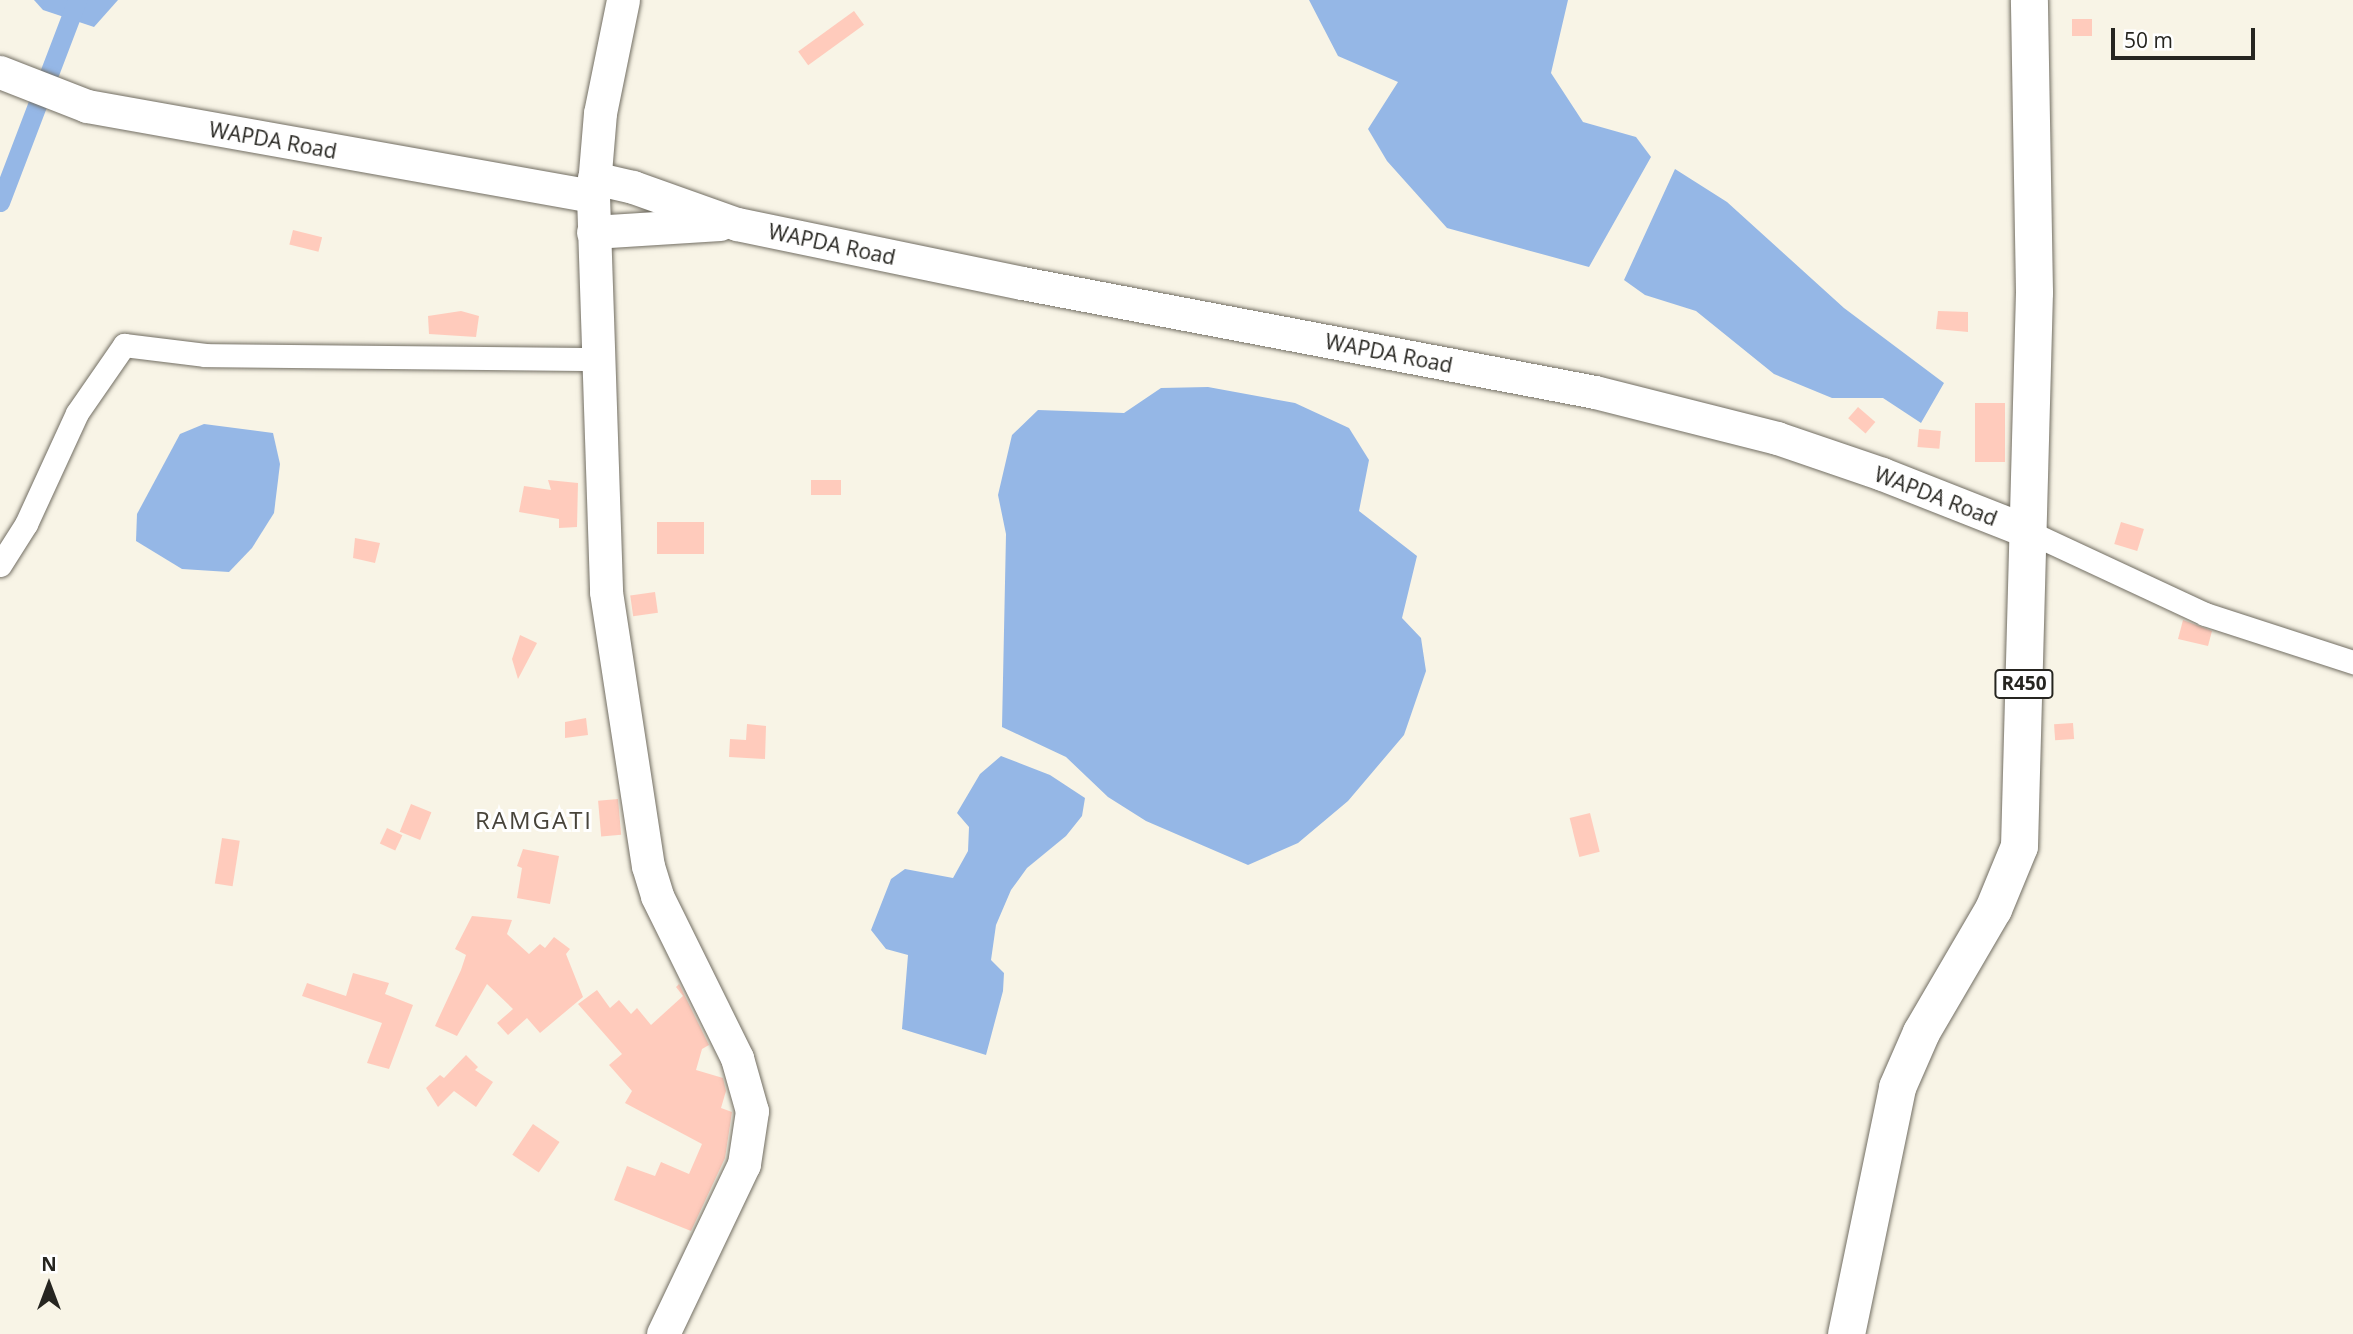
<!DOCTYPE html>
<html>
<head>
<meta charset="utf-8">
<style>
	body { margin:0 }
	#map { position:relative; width:2353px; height:1334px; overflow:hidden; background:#f8f4e6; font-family:"Open Sans",sans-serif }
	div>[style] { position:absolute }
	.water>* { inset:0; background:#95b7e6 }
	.canal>* { height:19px; margin:-9.5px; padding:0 9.5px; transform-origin:9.5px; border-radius:9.5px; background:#95b7e6 }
	.building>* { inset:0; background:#ffcbbc; transform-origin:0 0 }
	.roads { filter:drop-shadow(0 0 2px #726e63) drop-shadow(0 0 2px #726e63) }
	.street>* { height:23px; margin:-11.5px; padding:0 11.5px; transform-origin:11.5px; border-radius:11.5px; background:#fff }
	.secondary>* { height:33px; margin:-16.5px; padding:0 16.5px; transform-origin:16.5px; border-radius:16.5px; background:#fff }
	.primary>* { height:37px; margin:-18.5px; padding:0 18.5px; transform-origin:18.5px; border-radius:18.5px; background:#fff }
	span { translate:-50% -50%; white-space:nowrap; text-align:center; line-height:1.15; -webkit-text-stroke:6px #fff; paint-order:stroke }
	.shield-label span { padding:2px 5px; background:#fff; border:2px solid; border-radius:5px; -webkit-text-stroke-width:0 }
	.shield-label { font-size:19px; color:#262520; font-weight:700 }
	.street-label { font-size:21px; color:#262520 }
	.quarter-label { font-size:24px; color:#48443a; letter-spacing:2px }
	.north { position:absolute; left:14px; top:1250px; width:70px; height:70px; -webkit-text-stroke:5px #fff; paint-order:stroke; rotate:0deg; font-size:19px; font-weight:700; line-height:28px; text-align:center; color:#262520 }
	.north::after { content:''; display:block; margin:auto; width:24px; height:32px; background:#262520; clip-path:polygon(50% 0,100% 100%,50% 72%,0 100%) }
	.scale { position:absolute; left:2111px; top:28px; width:144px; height:32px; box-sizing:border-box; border:4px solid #262520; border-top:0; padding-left:9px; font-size:21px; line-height:24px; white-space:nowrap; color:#262520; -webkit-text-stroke:5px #fff; paint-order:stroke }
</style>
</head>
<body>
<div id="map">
	<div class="water">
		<i style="clip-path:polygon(34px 0,118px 0,94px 27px,43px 10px)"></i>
		<i style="clip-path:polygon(1309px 0,1568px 0,1551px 73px,1583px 122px,1636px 137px,1651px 157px,1589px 267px,1447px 228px,1387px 161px,1368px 129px,1398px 82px,1338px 56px)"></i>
		<i style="clip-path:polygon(1675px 169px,1727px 202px,1844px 308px,1944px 383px,1921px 423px,1883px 398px,1832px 398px,1774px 374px,1696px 311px,1645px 295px,1624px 280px)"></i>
		<i style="clip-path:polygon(1208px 387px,1295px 403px,1349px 428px,1369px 460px,1359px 511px,1417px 556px,1402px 618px,1421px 638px,1426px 671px,1404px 735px,1348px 801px,1298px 843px,1248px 865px,1146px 821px,1108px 797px,1066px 757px,1002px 727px,1006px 534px,998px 495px,1012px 435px,1038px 410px,1124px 413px,1161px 388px)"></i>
		<i style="clip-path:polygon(204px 424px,273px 433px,280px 464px,274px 513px,252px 548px,229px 572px,182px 569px,136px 541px,137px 514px,180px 434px)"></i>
		<i style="clip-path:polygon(1001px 756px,1050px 775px,1085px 798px,1082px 816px,1066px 836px,1027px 868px,1011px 890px,996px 925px,991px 960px,1004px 973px,1003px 991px,986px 1055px,902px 1029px,908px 955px,886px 949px,871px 930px,891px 879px,905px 869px,953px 878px,968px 851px,969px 827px,957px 813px,980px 774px)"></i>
	</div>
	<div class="canal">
		<i style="left:0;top:202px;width:216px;rotate:-69.1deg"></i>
	</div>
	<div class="building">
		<i style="left:854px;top:11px;width:17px;height:69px;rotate:54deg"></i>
		<i style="left:2072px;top:19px;width:20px;height:17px"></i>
		<i style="left:293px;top:230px;width:30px;height:15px;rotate:14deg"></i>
		<i style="clip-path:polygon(461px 311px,479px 316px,476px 337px,429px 334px,428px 316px)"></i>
		<i style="clip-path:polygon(1938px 311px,1968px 312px,1968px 332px,1936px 329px)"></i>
		<i style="left:1975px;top:403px;width:30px;height:59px"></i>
		<i style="left:1858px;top:407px;width:23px;height:15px;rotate:41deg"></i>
		<i style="left:1919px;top:429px;width:22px;height:18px;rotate:5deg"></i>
		<i style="clip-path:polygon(548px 480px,578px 483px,577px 527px,559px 528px,559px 519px,519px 512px,524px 486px,551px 490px)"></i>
		<i style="left:811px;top:480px;width:30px;height:15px"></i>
		<i style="left:657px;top:522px;width:47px;height:32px"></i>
		<i style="left:2121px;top:522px;width:24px;height:23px;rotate:17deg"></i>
		<i style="clip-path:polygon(355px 538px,380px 543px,375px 563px,353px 558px)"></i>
		<i style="left:655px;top:592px;width:21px;height:25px;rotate:82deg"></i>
		<i style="clip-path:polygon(2183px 620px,2212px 631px,2208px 646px,2178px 639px)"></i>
		<i style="clip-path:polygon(520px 635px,537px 643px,518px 679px,512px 659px)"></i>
		<i style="clip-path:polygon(586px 718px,588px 735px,565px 738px,565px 722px)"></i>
		<i style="left:2073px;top:723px;width:16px;height:19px;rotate:86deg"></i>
		<i style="clip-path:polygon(747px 724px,766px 726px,765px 759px,729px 757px,730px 739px,746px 740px)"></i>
		<i style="left:618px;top:799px;width:36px;height:20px;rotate:85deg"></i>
		<i style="left:411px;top:804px;width:22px;height:30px;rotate:22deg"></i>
		<i style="left:1590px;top:813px;width:40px;height:21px;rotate:76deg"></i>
		<i style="left:387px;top:828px;width:17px;height:17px;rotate:25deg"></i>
		<i style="left:222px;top:838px;width:18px;height:46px;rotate:9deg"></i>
		<i style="clip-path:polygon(523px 849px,559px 856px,550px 904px,517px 898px,522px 868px,517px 866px)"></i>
		<i style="clip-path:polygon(472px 916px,512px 920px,507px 934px,529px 954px,540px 944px,545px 948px,554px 937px,570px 949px,566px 954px,583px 997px,540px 1033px,527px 1018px,508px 1035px,497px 1023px,513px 1009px,487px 984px,457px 1036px,435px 1026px,461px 970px,466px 955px,455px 949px)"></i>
		<i style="clip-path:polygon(353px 973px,389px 983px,385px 994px,413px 1005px,389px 1069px,367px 1063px,382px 1023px,302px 996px,307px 983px,346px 996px)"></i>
		<i style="clip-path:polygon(679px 984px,709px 1045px,702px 1049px,696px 1070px,723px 1078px,726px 1091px,721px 1108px,732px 1112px,725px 1158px,691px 1231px,614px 1200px,627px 1166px,655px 1176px,661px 1162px,689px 1174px,702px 1144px,625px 1103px,632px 1091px,609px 1065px,622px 1054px,578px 1004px,597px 990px,610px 1008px,619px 1000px,631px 1014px,637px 1008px,651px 1025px,683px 996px,676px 987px)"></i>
		<i style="clip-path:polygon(466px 1055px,478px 1067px,475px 1070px,493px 1082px,476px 1107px,454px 1091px,438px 1107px,426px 1088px,440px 1075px,444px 1078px)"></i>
		<i style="left:533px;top:1124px;width:32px;height:37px;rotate:34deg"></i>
	</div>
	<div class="roads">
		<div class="street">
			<i style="left:2027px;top:531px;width:196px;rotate:25deg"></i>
			<i style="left:2205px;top:614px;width:156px;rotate:18deg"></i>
			<i style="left:0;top:565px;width:49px;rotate:-57.6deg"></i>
			<i style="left:26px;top:524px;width:122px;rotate:-65.3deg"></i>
			<i style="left:77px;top:413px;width:83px;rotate:-55.3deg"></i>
			<i style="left:124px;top:345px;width:82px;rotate:7deg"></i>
			<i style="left:205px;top:355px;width:391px;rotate:0.6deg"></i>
		</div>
		<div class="secondary">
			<i style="left:623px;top:0;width:115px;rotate:101.5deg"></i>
			<i style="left:600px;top:113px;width:83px;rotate:94.8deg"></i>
			<i style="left:593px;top:196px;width:396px;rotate:88.1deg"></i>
			<i style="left:606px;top:592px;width:277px;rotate:81.3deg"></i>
			<i style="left:648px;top:866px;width:31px;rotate:73deg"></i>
			<i style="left:657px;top:896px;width:181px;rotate:63.7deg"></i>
			<i style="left:737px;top:1058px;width:55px;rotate:74.2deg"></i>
			<i style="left:752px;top:1111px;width:54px;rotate:98.6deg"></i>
			<i style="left:744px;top:1164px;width:188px;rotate:115.5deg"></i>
			<i style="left:0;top:72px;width:93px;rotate:21.3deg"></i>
			<i style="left:87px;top:106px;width:514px;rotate:10.09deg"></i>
			<i style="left:594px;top:178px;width:40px;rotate:13deg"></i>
			<i style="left:633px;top:187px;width:110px;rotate:19.6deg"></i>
			<i style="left:737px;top:224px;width:291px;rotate:11.7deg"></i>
			<i style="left:1022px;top:283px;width:583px;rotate:10.77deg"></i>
			<i style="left:1595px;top:392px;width:188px;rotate:14.2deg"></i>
			<i style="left:1777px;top:438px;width:111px;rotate:18.9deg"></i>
			<i style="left:1882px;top:474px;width:156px;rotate:21.5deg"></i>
			<i style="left:593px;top:232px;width:127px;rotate:-3.6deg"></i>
		</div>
		<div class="primary">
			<i style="left:1846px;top:1334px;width:252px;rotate:-78.3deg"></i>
			<i style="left:1897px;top:1087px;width:60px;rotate:-66.4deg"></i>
			<i style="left:1921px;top:1032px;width:143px;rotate:-59.7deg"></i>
			<i style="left:1993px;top:909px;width:68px;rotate:-67.6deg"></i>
			<i style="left:2019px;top:846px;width:554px;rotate:-88.45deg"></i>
			<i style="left:2034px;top:292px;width:292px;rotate:-91deg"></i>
		</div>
	</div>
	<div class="shield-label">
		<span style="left:2024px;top:684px">R450</span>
	</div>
	<div class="street-label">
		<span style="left:273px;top:140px;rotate:10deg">WAPDA Road</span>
		<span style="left:832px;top:244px;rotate:12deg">WAPDA Road</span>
		<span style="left:1389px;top:353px;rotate:11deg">WAPDA Road</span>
		<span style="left:1936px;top:496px;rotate:21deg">WAPDA Road</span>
	</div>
	<div class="quarter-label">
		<span style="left:534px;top:820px">RAMGATI</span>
	</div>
	<div class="north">N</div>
	<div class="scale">50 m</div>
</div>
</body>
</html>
